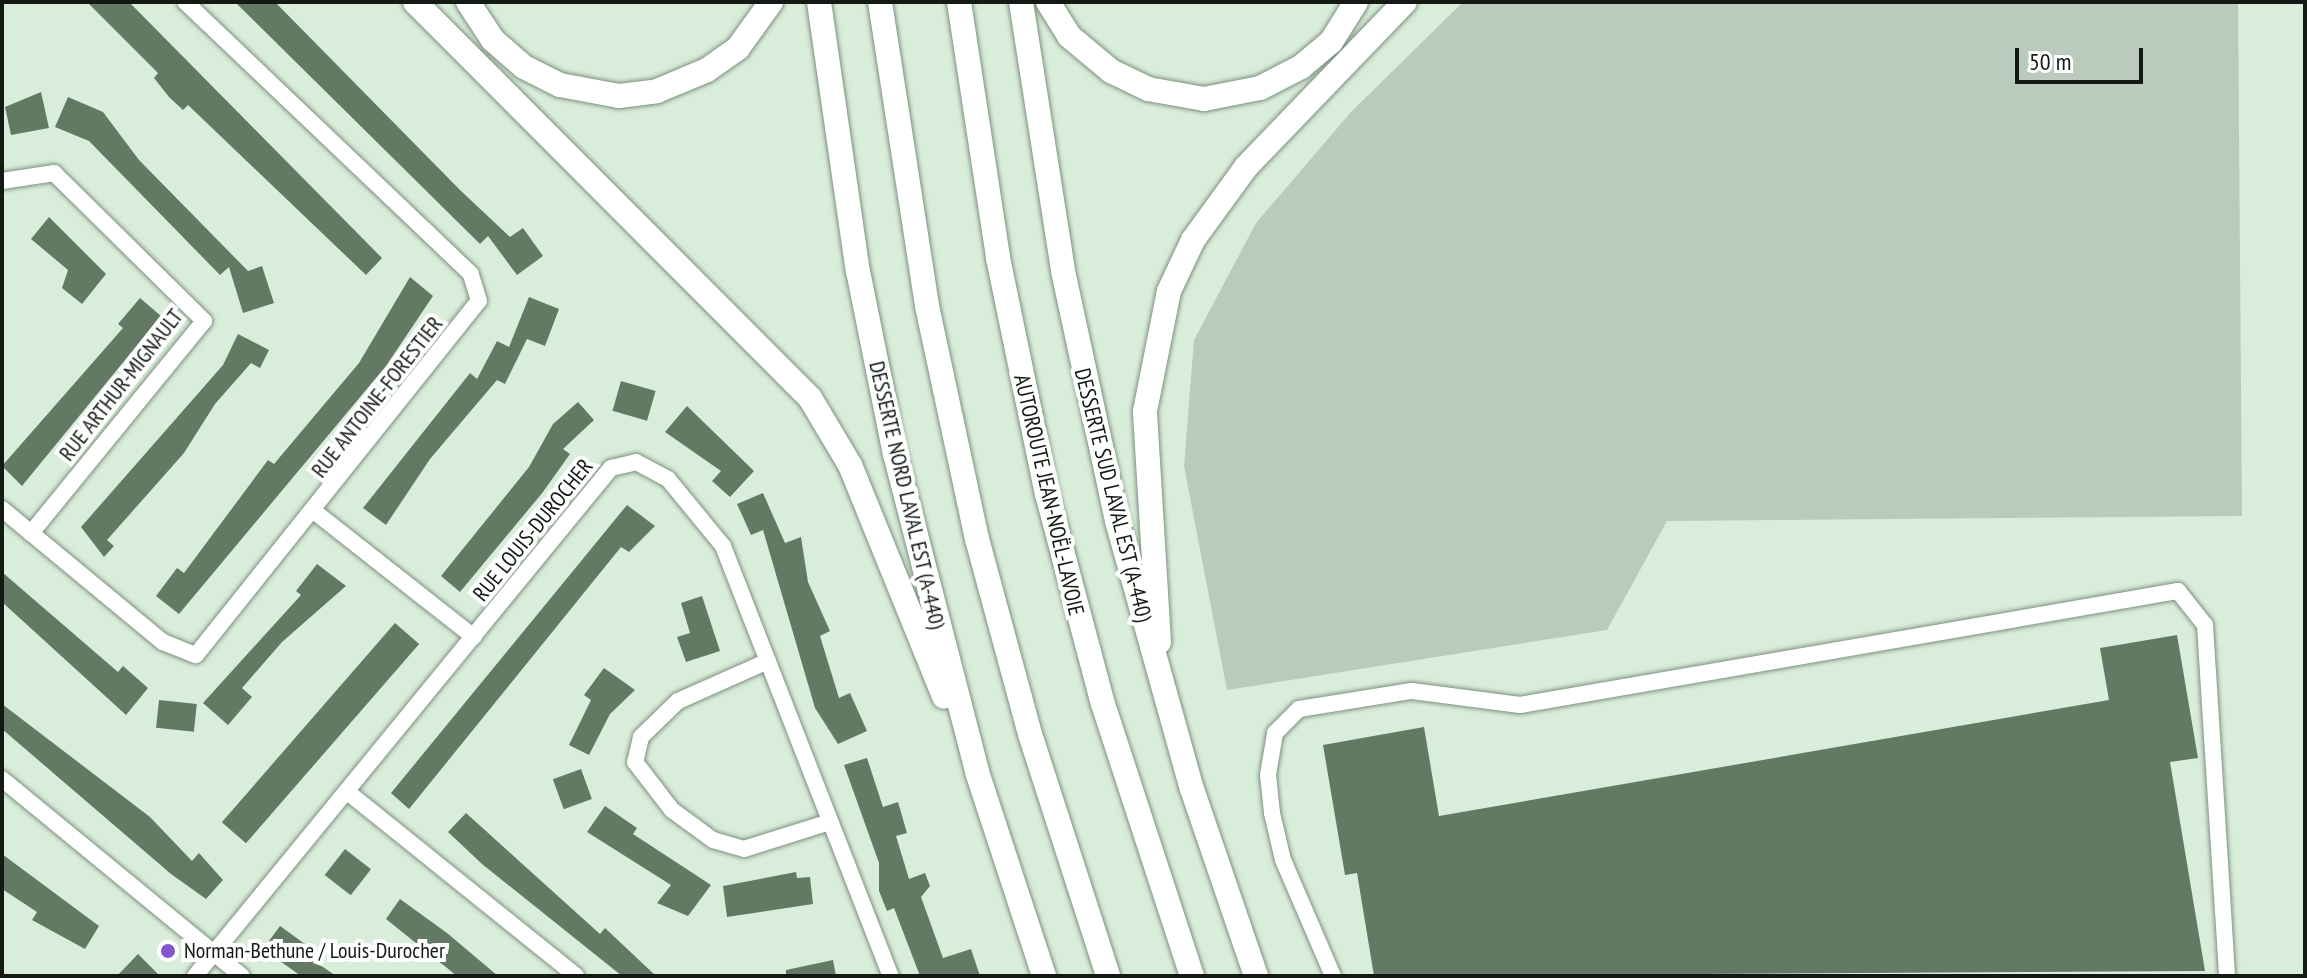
<!DOCTYPE html>
<html>
<head>
<meta charset="utf-8">
<style>
	body { margin:0 }
	#map { position:relative; width:2307px; height:978px; overflow:hidden; background:#d9eeda; font-family:"PT Sans Narrow",sans-serif }
	div>[style] { position:absolute }
	.green>* { inset:0; background:#bacabc }
	.building>* { inset:0; background:#627a64; transform-origin:0 0 }
	.roads { filter:drop-shadow(0 0 2px #7c907e) drop-shadow(0 0 2px #7c907e) }
	.minor>* { height:16px; margin:-8px; padding:0 8px; transform-origin:8px; border-radius:8px; background:#fff }
	.highway>* { height:24px; margin:-12px; padding:0 12px; transform-origin:12px; border-radius:12px; background:#fff }
	.dots>* { width:22px; height:22px; translate:-50% -50%; box-sizing:border-box; border:4px solid #fff; border-radius:50% }
	span { translate:-50% -50%; white-space:nowrap; text-align:center; line-height:1.15; -webkit-text-stroke:8px #fff; paint-order:stroke }
	.street-label { font-size:22px; color:#121a13 }
	.poi-label { font-size:22px; color:#121a13 }
	.left { translate:0 -50%; text-align:left }
	.frame { position:absolute; inset:0; border:4px solid #121a13; pointer-events:none }
	.scale { position:absolute; left:2015px; top:48px; width:128px; height:36px; box-sizing:border-box; border:4px solid #121a13; border-top:0; padding-left:10px; font-size:24px; line-height:28px; white-space:nowrap; color:#121a13; -webkit-text-stroke:6px #fff; paint-order:stroke }
</style>
</head>
<body>
<div id="map">
	<div class="green">
		<i style="clip-path:polygon(1463px 2px,2238px 2px,2242px 516px,1667px 521px,1607px 630px,1227px 690px,1184px 466px,1194px 340px,1256px 223px,1351px 112px)"></i>
	</div>
	<div class="building">
		<i style="clip-path:polygon(87px 2px,129px 2px,382px 258px,366px 275px,188px 105px,183px 110px,169px 97px,154px 78px,158px 73px)"></i>
		<i style="clip-path:polygon(235px 2px,275px 2px,460px 190px,510px 237px,523px 228px,543px 256px,517px 275px,488px 236px,480px 244px)"></i>
		<i style="clip-path:polygon(41px 92px,49px 128px,11px 135px,5px 107px)"></i>
		<i style="clip-path:polygon(68px 97px,103px 112px,139px 160px,248px 271px,262px 266px,274px 303px,243px 313px,229px 267px,220px 275px,89px 141px,55px 127px)"></i>
		<i style="clip-path:polygon(49px 217px,106px 274px,82px 304px,62px 288px,68px 270px,31px 239px)"></i>
		<i style="clip-path:polygon(410px 277px,433px 296px,386px 366px,179px 614px,156px 596px,177px 568px,184px 573px,268px 460px,274px 464px,359px 363px)"></i>
		<i style="clip-path:polygon(529px 297px,559px 309px,545px 346px,527px 339px,505px 384px,497px 380px,430px 459px,386px 525px,363px 508px,470px 373px,477px 379px,497px 341px,509px 347px)"></i>
		<i style="clip-path:polygon(140px 298px,161px 316px,22px 486px,2px 466px,123px 328px,118px 324px)"></i>
		<i style="clip-path:polygon(238px 334px,269px 350px,260px 368px,251px 363px,215px 404px,184px 453px,107px 540px,114px 546px,104px 557px,81px 527px,223px 365px)"></i>
		<i style="left:621px;top:381px;width:36px;height:31px;rotate:16deg"></i>
		<i style="clip-path:polygon(578px 402px,594px 420px,563px 449px,570px 454px,543px 492px,460px 592px,441px 576px,529px 467px,553px 424px)"></i>
		<i style="clip-path:polygon(687px 406px,754px 471px,730px 497px,712px 481px,721px 471px,665px 432px)"></i>
		<i style="clip-path:polygon(763px 493px,785px 543px,801px 537px,808px 582px,830px 631px,820px 636px,839px 698px,850px 693px,867px 731px,838px 744px,815px 708px,763px 530px,751px 535px,737px 504px)"></i>
		<i style="clip-path:polygon(627px 505px,655px 526px,629px 552px,621px 547px,409px 809px,391px 793px)"></i>
		<i style="clip-path:polygon(317px 564px,346px 586px,282px 642px,242px 688px,252px 697px,228px 725px,203px 703px,301px 595px,296px 591px)"></i>
		<i style="clip-path:polygon(2px 572px,118px 672px,123px 666px,148px 688px,126px 715px,2px 602px)"></i>
		<i style="clip-path:polygon(702px 596px,720px 651px,686px 662px,677px 637px,690px 633px,681px 603px)"></i>
		<i style="left:395px;top:623px;width:32px;height:264px;rotate:41deg"></i>
		<i style="clip-path:polygon(2177px 635px,2198px 758px,2170px 762px,2205px 971px,1374px 976px,1357px 873px,1345px 875px,1323px 745px,1424px 727px,1439px 816px,2109px 700px,2100px 648px)"></i>
		<i style="clip-path:polygon(604px 668px,635px 690px,610px 714px,589px 755px,569px 745px,591px 700px,584px 695px)"></i>
		<i style="left:159px;top:700px;width:38px;height:28px;rotate:6deg"></i>
		<i style="clip-path:polygon(2px 704px,150px 817px,192px 861px,199px 853px,223px 880px,206px 899px,171px 874px,2px 729px)"></i>
		<i style="clip-path:polygon(867px 758px,883px 807px,898px 802px,907px 833px,896px 836px,909px 879px,925px 873px,930px 886px,921px 897px,943px 958px,971px 949px,980px 976px,920px 976px,894px 908px,887px 911px,879px 891px,879px 863px,844px 765px)"></i>
		<i style="left:581px;top:769px;width:32px;height:30px;rotate:70deg"></i>
		<i style="clip-path:polygon(605px 806px,637px 828px,633px 834px,711px 885px,688px 916px,657px 903px,671px 885px,587px 832px)"></i>
		<i style="clip-path:polygon(466px 813px,600px 934px,605px 928px,656px 976px,622px 976px,482px 864px,448px 832px)"></i>
		<i style="left:345px;top:849px;width:33px;height:33px;rotate:38deg"></i>
		<i style="clip-path:polygon(2px 854px,99px 926px,85px 949px,32px 920px,37px 912px,2px 889px)"></i>
		<i style="clip-path:polygon(796px 872px,797px 878px,810px 877px,813px 904px,727px 917px,723px 886px)"></i>
		<i style="clip-path:polygon(400px 899px,447px 933px,498px 976px,457px 976px,386px 919px)"></i>
		<i style="clip-path:polygon(280px 926px,305px 944px,300px 951px,336px 976px,301px 976px,263px 949px)"></i>
		<i style="clip-path:polygon(138px 954px,160px 976px,117px 976px)"></i>
		<i style="clip-path:polygon(833px 960px,836px 976px,786px 976px,786px 970px)"></i>
	</div>
	<div class="roads">
		<div class="minor">
			<i style="left:2px;top:181px;width:53px;rotate:-8.7deg"></i>
			<i style="left:54px;top:173px;width:211px;rotate:44.6deg"></i>
			<i style="left:204px;top:321px;width:274px;rotate:129.2deg"></i>
			<i style="left:2px;top:509px;width:209px;rotate:39.6deg"></i>
			<i style="left:163px;top:642px;width:35px;rotate:22deg"></i>
			<i style="left:196px;top:655px;width:453px;rotate:-51.4deg"></i>
			<i style="left:479px;top:301px;width:28px;rotate:-107deg"></i>
			<i style="left:471px;top:274px;width:395px;rotate:-136.4deg"></i>
			<i style="left:315px;top:512px;width:202px;rotate:38.2deg"></i>
			<i style="left:768px;top:661px;width:98px;rotate:156deg"></i>
			<i style="left:678px;top:701px;width:52px;rotate:135.8deg"></i>
			<i style="left:641px;top:737px;width:26px;rotate:103deg"></i>
			<i style="left:635px;top:762px;width:61px;rotate:52.4deg"></i>
			<i style="left:672px;top:810px;width:51px;rotate:36.2deg"></i>
			<i style="left:713px;top:840px;width:32px;rotate:16deg"></i>
			<i style="left:744px;top:849px;width:87px;rotate:-17.4deg"></i>
			<i style="left:2px;top:779px;width:310px;rotate:39.4deg"></i>
			<i style="left:350px;top:794px;width:290px;rotate:38.8deg"></i>
			<i style="left:195px;top:976px;width:657px;rotate:-50.69deg"></i>
			<i style="left:611px;top:468px;width:26px;rotate:-13deg"></i>
			<i style="left:636px;top:462px;width:36px;rotate:28deg"></i>
			<i style="left:668px;top:479px;width:87px;rotate:50.6deg"></i>
			<i style="left:723px;top:546px;width:462px;rotate:68.7deg"></i>
			<i style="left:1333px;top:976px;width:126px;rotate:-113.3deg"></i>
			<i style="left:1283px;top:860px;width:48px;rotate:-103.2deg"></i>
			<i style="left:1272px;top:813px;width:38px;rotate:-96deg"></i>
			<i style="left:1268px;top:775px;width:43px;rotate:-80.5deg"></i>
			<i style="left:1275px;top:733px;width:34px;rotate:-45deg"></i>
			<i style="left:1299px;top:709px;width:114px;rotate:-9.1deg"></i>
			<i style="left:1412px;top:691px;width:109px;rotate:7.4deg"></i>
			<i style="left:1520px;top:705px;width:668px;rotate:-9.83deg"></i>
			<i style="left:2178px;top:591px;width:43px;rotate:51.5deg"></i>
			<i style="left:2205px;top:625px;width:352px;rotate:86.4deg"></i>
		</div>
		<div class="highway">
			<i style="left:415px;top:2px;width:559px;rotate:45.07deg"></i>
			<i style="left:810px;top:398px;width:78px;rotate:59.2deg"></i>
			<i style="left:850px;top:465px;width:250px;rotate:67.9deg"></i>
			<i style="left:468px;top:2px;width:45px;rotate:56.7deg"></i>
			<i style="left:493px;top:40px;width:41px;rotate:41.1deg"></i>
			<i style="left:524px;top:67px;width:40px;rotate:26.6deg"></i>
			<i style="left:560px;top:85px;width:60px;rotate:10.6deg"></i>
			<i style="left:619px;top:96px;width:38px;rotate:-7deg"></i>
			<i style="left:657px;top:91px;width:54px;rotate:-22.8deg"></i>
			<i style="left:707px;top:70px;width:38px;rotate:-35deg"></i>
			<i style="left:738px;top:48px;width:57px;rotate:-54.3deg"></i>
			<i style="left:819px;top:2px;width:272px;rotate:81.8deg"></i>
			<i style="left:858px;top:271px;width:187px;rotate:78.6deg"></i>
			<i style="left:895px;top:454px;width:328px;rotate:75.5deg"></i>
			<i style="left:977px;top:772px;width:215px;rotate:71.8deg"></i>
			<i style="left:880px;top:2px;width:308px;rotate:81.2deg"></i>
			<i style="left:927px;top:306px;width:238px;rotate:77.9deg"></i>
			<i style="left:977px;top:539px;width:202px;rotate:74.8deg"></i>
			<i style="left:1030px;top:734px;width:254px;rotate:72.1deg"></i>
			<i style="left:959px;top:2px;width:259px;rotate:81.3deg"></i>
			<i style="left:998px;top:258px;width:241px;rotate:78.3deg"></i>
			<i style="left:1047px;top:494px;width:217px;rotate:75.1deg"></i>
			<i style="left:1103px;top:704px;width:286px;rotate:71.9deg"></i>
			<i style="left:1021px;top:2px;width:272px;rotate:81.1deg"></i>
			<i style="left:1063px;top:271px;width:256px;rotate:77.8deg"></i>
			<i style="left:1117px;top:521px;width:278px;rotate:74.4deg"></i>
			<i style="left:1192px;top:789px;width:198px;rotate:71.1deg"></i>
			<i style="left:1048px;top:2px;width:40px;rotate:58deg"></i>
			<i style="left:1069px;top:36px;width:55px;rotate:39.8deg"></i>
			<i style="left:1111px;top:71px;width:41px;rotate:25.9deg"></i>
			<i style="left:1148px;top:89px;width:57px;rotate:10.1deg"></i>
			<i style="left:1204px;top:99px;width:57px;rotate:-11.1deg"></i>
			<i style="left:1260px;top:88px;width:46px;rotate:-27.1deg"></i>
			<i style="left:1301px;top:67px;width:39px;rotate:-40deg"></i>
			<i style="left:1331px;top:42px;width:47px;rotate:-58deg"></i>
			<i style="left:1159px;top:642px;width:231px;rotate:-93.5deg"></i>
			<i style="left:1145px;top:411px;width:122px;rotate:-78.7deg"></i>
			<i style="left:1169px;top:291px;width:56px;rotate:-64.8deg"></i>
			<i style="left:1193px;top:240px;width:90px;rotate:-54deg"></i>
			<i style="left:1246px;top:167px;width:229px;rotate:-46.1deg"></i>
		</div>
	</div>
	<div class="dots">
		<i style="left:168px;top:951px;background:#8456cf"></i>
	</div>
	<div class="street-label">
		<span style="left:121px;top:385px;rotate:-52deg">RUE ARTHUR-MIGNAULT</span>
		<span style="left:377px;top:397px;rotate:-52deg">RUE ANTOINE-FORESTIER</span>
		<span style="left:907px;top:495px;rotate:77deg">DESSERTE NORD LAVAL EST (A-440)</span>
		<span style="left:1049px;top:495px;rotate:77deg">AUTOROUTE JEAN-NOËL-LAVOIE</span>
		<span style="left:1113px;top:495px;rotate:76deg">DESSERTE SUD LAVAL EST (A-440)</span>
		<span style="left:533px;top:530px;rotate:-51deg">RUE LOUIS-DUROCHER</span>
	</div>
	<div class="poi-label">
		<span class="left" style="left:184px;top:951px">Norman-Bethune / Louis-Durocher</span>
	</div>
	<div class="frame"></div>
	<div class="scale">50 m</div>
</div>
</body>
</html>
